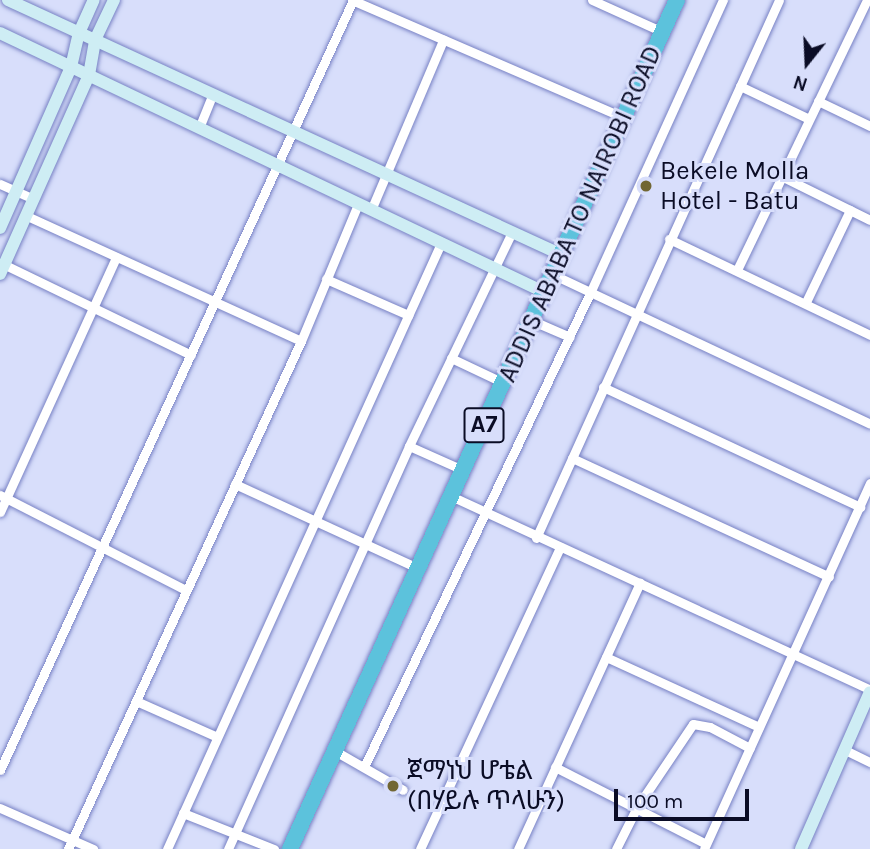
<!DOCTYPE html>
<html>
<head>
<meta charset="utf-8">
<style>
	body { margin:0 }
	#map { position:relative; width:870px; height:849px; overflow:hidden; background:#d8defb; font-family:Karla,"Noto Sans Ethiopic",sans-serif }
	div>[style] { position:absolute }
	.roads { filter:drop-shadow(0 0 2px #7781c4) drop-shadow(0 0 2px #7781c4) }
	.street>* { height:9px; margin:-4.5px; padding:0 4.5px; transform-origin:4.5px; border-radius:4.5px; background:#fff }
	.secondary>* { height:12px; margin:-6px; padding:0 6px; transform-origin:6px; border-radius:6px; background:#ceedf4 }
	.highway>* { height:16px; margin:-8px; padding:0 8px; transform-origin:8px; border-radius:8px; background:#5cc2dc }
	.dots>* { width:19px; height:19px; translate:-50% -50%; box-sizing:border-box; border:4px solid #d8defb; border-radius:50% }
	span { translate:-50% -50%; white-space:nowrap; text-align:center; line-height:1.15; -webkit-text-stroke:6px #d8defb; paint-order:stroke }
	.shield-label span { padding:2px 5px; background:#d8defb; border:2px solid; border-radius:5px; -webkit-text-stroke-width:0 }
	.shield-label { font-size:24px; color:#0a0c25; font-weight:700 }
	.poi-label { font-size:26px; color:#0a0c25 }
	.left { translate:0 -50%; text-align:left }
	.street-label { font-size:26px; color:#0a0c25 }
	.north { position:absolute; left:772px; top:28px; width:70px; height:70px; -webkit-text-stroke:5px #d8defb; paint-order:stroke; rotate:198deg; font-size:19px; font-weight:700; line-height:28px; text-align:center; color:#0a0c25 }
	.north::after { content:''; display:block; margin:auto; width:24px; height:32px; background:#0a0c25; clip-path:polygon(50% 0,100% 100%,50% 72%,0 100%) }
	.scale { position:absolute; left:614px; top:789px; width:135px; height:32px; box-sizing:border-box; border:4px solid #0a0c25; border-top:0; padding-left:9px; font-size:21px; line-height:24px; white-space:nowrap; color:#0a0c25; -webkit-text-stroke:5px #d8defb; paint-order:stroke }
</style>
</head>
<body>
<div id="map">
	<div class="roads">
		<div class="street">
			<i style="left:352px;top:0;width:295px;rotate:23.4deg"></i>
			<i style="left:592px;top:0;width:78px;rotate:24.3deg"></i>
			<i style="left:740px;top:86px;width:74px;rotate:25.5deg"></i>
			<i style="left:818px;top:101px;width:58px;rotate:25.7deg"></i>
			<i style="left:199px;top:128px;width:37px;rotate:-68deg"></i>
			<i style="left:781px;top:176px;width:99px;rotate:26.3deg"></i>
			<i style="left:0;top:184px;width:37px;rotate:24deg"></i>
			<i style="left:371px;top:210px;width:185px;rotate:-67deg"></i>
			<i style="left:27px;top:216px;width:301px;rotate:24.5deg"></i>
			<i style="left:669px;top:239px;width:223px;rotate:25.5deg"></i>
			<i style="left:1px;top:263px;width:211px;rotate:25.8deg"></i>
			<i style="left:737px;top:270px;width:300px;rotate:-64.3deg"></i>
			<i style="left:554px;top:275px;width:349px;rotate:25.2deg"></i>
			<i style="left:326px;top:279px;width:90px;rotate:23.7deg"></i>
			<i style="left:806px;top:302px;width:102px;rotate:-64.4deg"></i>
			<i style="left:533px;top:321px;width:40px;rotate:23.4deg"></i>
			<i style="left:451px;top:358px;width:59px;rotate:25.3deg"></i>
			<i style="left:603px;top:387px;width:284px;rotate:25deg"></i>
			<i style="left:409px;top:446px;width:59px;rotate:24deg"></i>
			<i style="left:572px;top:458px;width:283px;rotate:24.8deg"></i>
			<i style="left:235px;top:484px;width:201px;rotate:24.7deg"></i>
			<i style="left:0;top:495px;width:209px;rotate:27.1deg"></i>
			<i style="left:451px;top:496px;width:462px;rotate:24.8deg"></i>
			<i style="left:0;top:512px;width:280px;rotate:-65.5deg"></i>
			<i style="left:536px;top:538px;width:590px;rotate:-65.69deg"></i>
			<i style="left:606px;top:657px;width:168px;rotate:24.6deg"></i>
			<i style="left:136px;top:701px;width:86px;rotate:23.9deg"></i>
			<i style="left:845px;top:750px;width:28px;rotate:26deg"></i>
			<i style="left:335px;top:751px;width:78px;rotate:29.8deg"></i>
			<i style="left:364px;top:767px;width:525px;rotate:-64.51deg"></i>
			<i style="left:590px;top:293px;width:322px;rotate:-65.6deg"></i>
			<i style="left:555px;top:767px;width:169px;rotate:27deg"></i>
			<i style="left:0;top:770px;width:847px;rotate:-65.37deg"></i>
			<i style="left:0;top:808px;width:102px;rotate:23.8deg"></i>
			<i style="left:183px;top:813px;width:98px;rotate:21.6deg"></i>
			<i style="left:68px;top:849px;width:559px;rotate:-65.36deg"></i>
			<i style="left:301px;top:341px;width:148px;rotate:-67.4deg"></i>
			<i style="left:167px;top:849px;width:665px;rotate:-65.67deg"></i>
			<i style="left:228px;top:849px;width:442px;rotate:-65.8deg"></i>
			<i style="left:409px;top:446px;width:237px;rotate:-64.3deg"></i>
			<i style="left:420px;top:849px;width:333px;rotate:-65.1deg"></i>
			<i style="left:518px;top:849px;width:293px;rotate:-65.4deg"></i>
			<i style="left:616px;top:849px;width:47px;rotate:-63.4deg"></i>
			<i style="left:637px;top:807px;width:100px;rotate:-56deg"></i>
			<i style="left:693px;top:724px;width:17px;rotate:10deg"></i>
			<i style="left:710px;top:727px;width:45px;rotate:27.7deg"></i>
			<i style="left:704px;top:849px;width:402px;rotate:-65.6deg"></i>
		</div>
		<div class="secondary">
			<i style="left:8px;top:0;width:610px;rotate:24.72deg"></i>
			<i style="left:0;top:33px;width:605px;rotate:25.46deg"></i>
			<i style="left:0;top:228px;width:176px;rotate:-66.2deg"></i>
			<i style="left:71px;top:67px;width:35px;rotate:-77deg"></i>
			<i style="left:79px;top:33px;width:36px;rotate:-66deg"></i>
			<i style="left:0;top:274px;width:218px;rotate:-65.9deg"></i>
			<i style="left:89px;top:75px;width:36px;rotate:-80deg"></i>
			<i style="left:95px;top:40px;width:44px;rotate:-64.6deg"></i>
			<i style="left:801px;top:849px;width:171px;rotate:-66.3deg"></i>
		</div>
		<div class="highway">
			<i style="left:290px;top:849px;width:933px;rotate:-65.5deg"></i>
		</div>
	</div>
	<div class="dots">
		<i style="left:646px;top:186px;background:#716633"></i>
		<i style="left:393px;top:786px;background:#716633"></i>
	</div>
	<div class="shield-label">
		<span style="left:484px;top:425px">A7</span>
	</div>
	<div class="poi-label">
		<span class="left" style="left:660px;top:186px">Bekele Molla<br>Hotel - Batu</span>
		<span class="left" style="left:407px;top:786px">ጀማነህ ሆቴል<br>(በሃይሉ ጥላሁን)</span>
	</div>
	<div class="street-label">
		<span style="left:580px;top:214px;rotate:-66deg">ADDIS ABABA TO NAIROBI ROAD</span>
	</div>
	<div class="north">N</div>
	<div class="scale">100 m</div>
</div>
</body>
</html>
